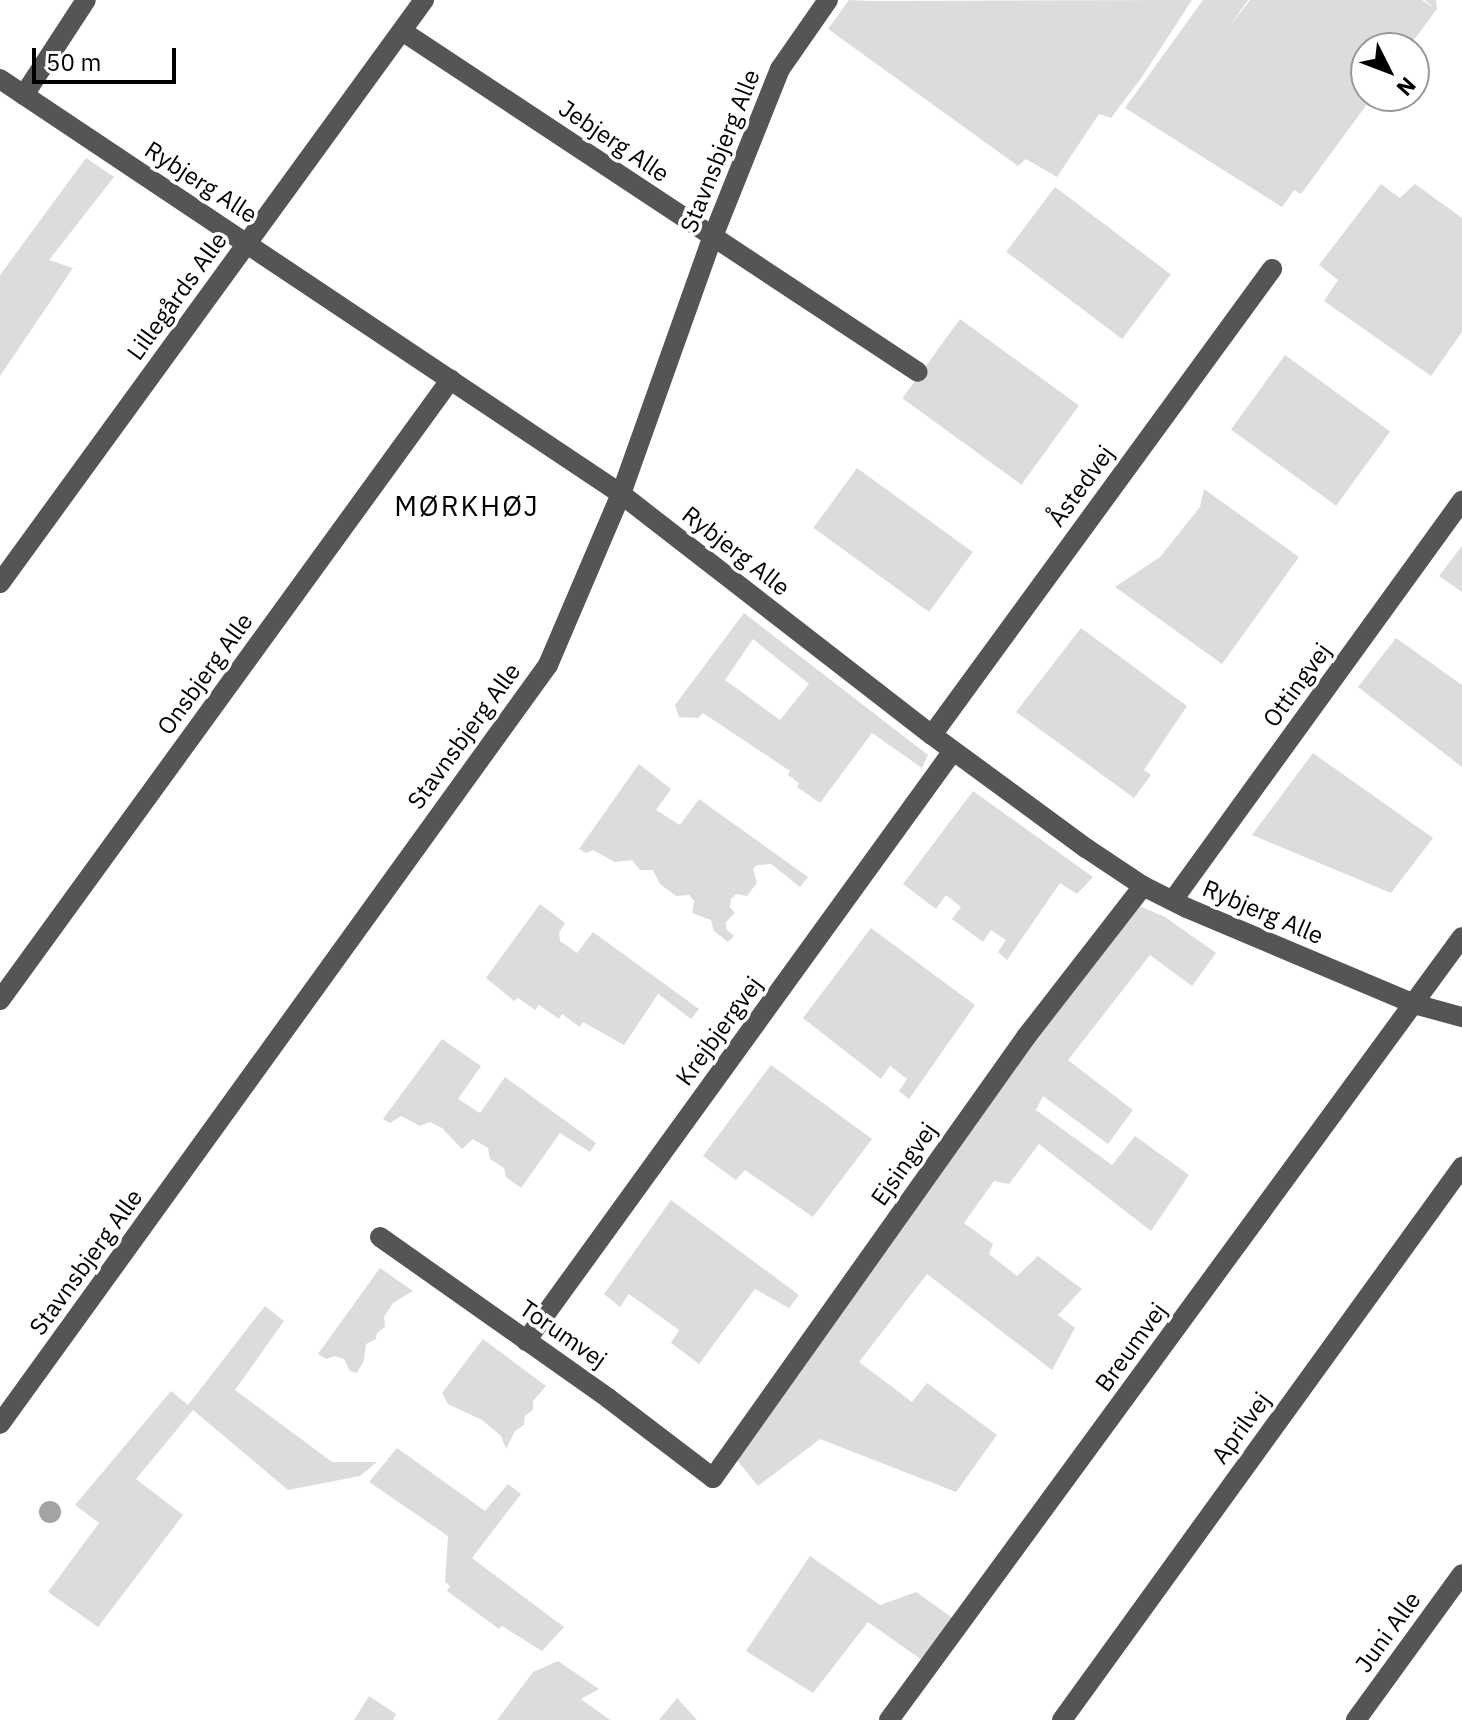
<!DOCTYPE html>
<html>
<head>
<meta charset="utf-8">
<style>
	body { margin:0 }
	#map { position:relative; width:1462px; height:1720px; overflow:hidden; background:#fff; font-family:"IBM Plex Sans",sans-serif }
	div>[style] { position:absolute }
	.green>* { inset:0; background:#dcdcdc; transform-origin:0 0 }
	.water>* { inset:0; background:#a3a3a3 }
	.round { border-radius:50% }
	.minor>* { height:20px; margin:-10px; padding:0 10px; transform-origin:10px; border-radius:10px; background:#555 }
	span { translate:-50% -50%; white-space:nowrap; text-align:center; line-height:1.15; -webkit-text-stroke:7px #fff; paint-order:stroke }
	.street-label { font-size:24px; color:#000 }
	.quarter-label { font-size:28px; color:#000; letter-spacing:2px }
	.north { position:absolute; left:1350px; top:32px; width:80px; height:80px; box-sizing:border-box; background:#fff; border:2px solid #999; border-radius:50%; rotate:132deg; font-size:22px; font-weight:700; line-height:32px; text-align:center; color:#000 }
	.north::after { content:''; display:block; margin:auto; width:28px; height:36px; background:#000; clip-path:polygon(50% 0,100% 100%,50% 72%,0 100%) }
	.scale { position:absolute; left:32px; top:48px; width:144px; height:36px; box-sizing:border-box; border:4px solid #000; border-top:0; padding-left:10px; font-size:24px; line-height:28px; white-space:nowrap; color:#000; -webkit-text-stroke:6px #fff; paint-order:stroke }
</style>
</head>
<body>
<div id="map">
	<div class="green">
		<i style="clip-path:polygon(849px 0,872px 1px,1192px 0,1142px 77px,1111px 118px,1099px 114px,1057px 177px,1026px 159px,1018px 166px,828px 29px)"></i>
		<i style="clip-path:polygon(1203px 0,1248px 0,1227px 30px,1250px 0,1422px 0,1434px 8px,1425px 0,1436px 0,1437px 9px,1408px 48px,1366px 48px,1366px 96px,1373px 96px,1301px 194px,1294px 190px,1282px 207px,1125px 108px)"></i>
		<i style="clip-path:polygon(86px 158px,114px 177px,49px 260px,73px 268px,0 376px,0 275px)"></i>
		<i style="clip-path:polygon(1381px 184px,1400px 198px,1415px 184px,1462px 218px,1462px 332px,1431px 376px,1324px 301px,1338px 280px,1319px 265px)"></i>
		<i style="left:1055px;top:187px;width:145px;height:81px;rotate:37deg"></i>
		<i style="left:960px;top:319px;width:147px;height:98px;rotate:36deg"></i>
		<i style="left:1285px;top:355px;width:130px;height:92px;rotate:36deg"></i>
		<i style="left:857px;top:468px;width:143px;height:74px;rotate:36deg"></i>
		<i style="clip-path:polygon(1204px 489px,1299px 557px,1222px 664px,1115px 587px,1160px 557px,1200px 507px)"></i>
		<i style="clip-path:polygon(1462px 546px,1462px 592px,1439px 576px)"></i>
		<i style="clip-path:polygon(evenodd,744px 613px,928px 755px,922px 768px,872px 733px,820px 803px,797px 787px,799px 783px,788px 775px,790px 771px,703px 713px,698px 718px,679px 717px,675px 705px,744px 613px,753px 639px,809px 684px,780px 720px,725px 680px,753px 639px)"></i>
		<i style="clip-path:polygon(1081px 628px,1187px 706px,1144px 770px,1151px 775px,1134px 798px,1016px 712px)"></i>
		<i style="clip-path:polygon(1396px 638px,1462px 685px,1462px 767px,1358px 687px)"></i>
		<i style="clip-path:polygon(1313px 753px,1433px 838px,1391px 893px,1252px 835px)"></i>
		<i style="clip-path:polygon(639px 764px,671px 789px,656px 810px,680px 825px,699px 799px,808px 877px,800px 887px,771px 864px,757px 865px,753px 869px,757px 883px,747px 896px,736px 894px,731px 899px,730px 907px,735px 913px,726px 922px,726px 929px,734px 936px,728px 942px,714px 931px,711px 920px,692px 913px,694px 901px,689px 895px,676px 896px,660px 884px,653px 870px,640px 870px,632px 860px,615px 862px,593px 850px,586px 853px,579px 849px)"></i>
		<i style="clip-path:polygon(973px 791px,1093px 877px,1077px 894px,1060px 883px,1007px 960px,998px 952px,1006px 940px,991px 930px,983px 942px,952px 919px,961px 907px,946px 895px,936px 909px,903px 884px)"></i>
		<i style="clip-path:polygon(540px 904px,565px 923px,559px 933px,560px 941px,577px 953px,593px 932px,699px 1009px,691px 1019px,658px 994px,624px 1045px,583px 1022px,580px 1027px,562px 1014px,559px 1019px,539px 1005px,535px 1010px,518px 998px,514px 1001px,486px 978px)"></i>
		<i style="clip-path:polygon(1137px 905px,1165px 917px,1216px 953px,1192px 986px,1150px 955px,1068px 1060px,1133px 1110px,1108px 1144px,1043px 1096px,1036px 1110px,1112px 1165px,1135px 1136px,1189px 1175px,1151px 1231px,1039px 1144px,1009px 1184px,994px 1181px,964px 1223px,993px 1244px,989px 1254px,1017px 1276px,1038px 1256px,1082px 1289px,1058px 1315px,1075px 1328px,1052px 1370px,927px 1274px,859px 1362px,912px 1402px,927px 1383px,997px 1435px,956px 1492px,820px 1439px,758px 1486px,736px 1459px,886px 1243px)"></i>
		<i style="clip-path:polygon(871px 928px,975px 1005px,909px 1099px,899px 1091px,907px 1079px,890px 1066px,881px 1079px,803px 1018px)"></i>
		<i style="clip-path:polygon(442px 1039px,481px 1066px,458px 1099px,480px 1113px,505px 1077px,596px 1143px,590px 1152px,560px 1133px,521px 1188px,506px 1177px,504px 1168px,490px 1159px,488px 1148px,473px 1139px,462px 1149px,442px 1128px,430px 1122px,420px 1126px,401px 1116px,390px 1123px,383px 1119px)"></i>
		<i style="clip-path:polygon(771px 1065px,872px 1139px,813px 1217px,745px 1170px,736px 1180px,703px 1156px)"></i>
		<i style="clip-path:polygon(671px 1200px,799px 1295px,789px 1308px,755px 1289px,699px 1364px,671px 1343px,679px 1330px,629px 1294px,620px 1307px,604px 1294px)"></i>
		<i style="clip-path:polygon(380px 1268px,413px 1291px,393px 1303px,384px 1317px,385px 1327px,377px 1333px,376px 1339px,366px 1344px,364px 1360px,357px 1373px,350px 1371px,344px 1359px,335px 1356px,326px 1359px,318px 1354px)"></i>
		<i style="clip-path:polygon(265px 1306px,284px 1321px,235px 1390px,332px 1462px,377px 1462px,360px 1476px,288px 1490px,193px 1410px,136px 1479px,183px 1515px,98px 1627px,48px 1592px,99px 1523px,75px 1505px,171px 1391px,188px 1405px)"></i>
		<i style="clip-path:polygon(483px 1339px,546px 1386px,533px 1401px,533px 1410px,525px 1416px,524px 1425px,515px 1431px,506px 1449px,501px 1436px,482px 1420px,448px 1404px,442px 1393px)"></i>
		<i style="clip-path:polygon(397px 1448px,485px 1511px,508px 1484px,521px 1494px,472px 1558px,564px 1627px,542px 1651px,502px 1626px,499px 1629px,447px 1591px,450px 1586px,445px 1582px,448px 1536px,369px 1482px)"></i>
		<i style="clip-path:polygon(810px 1556px,880px 1605px,916px 1592px,957px 1621px,926px 1663px,868px 1622px,813px 1693px,746px 1651px)"></i>
		<i style="clip-path:polygon(558px 1661px,599px 1689px,581px 1699px,610px 1720px,497px 1720px,533px 1672px)"></i>
		<i style="clip-path:polygon(369px 1696px,396px 1714px,393px 1720px,354px 1720px)"></i>
		<i style="clip-path:polygon(677px 1698px,697px 1720px,659px 1720px)"></i>
	</div>
	<div class="water">
		<i class="round" style="left:39px;top:1501px;width:22px;height:22px"></i>
	</div>
	<div class="minor">
		<i style="left:402px;top:31px;width:618px;rotate:33.46deg"></i>
		<i style="left:0;top:79px;width:747px;rotate:33.75deg"></i>
		<i style="left:621px;top:494px;width:393px;rotate:37.8deg"></i>
		<i style="left:932px;top:735px;width:191px;rotate:36.3deg"></i>
		<i style="left:1086px;top:848px;width:69px;rotate:33.7deg"></i>
		<i style="left:1143px;top:886px;width:49px;rotate:26.6deg"></i>
		<i style="left:1187px;top:908px;width:246px;rotate:22.9deg"></i>
		<i style="left:1414px;top:1004px;width:50px;rotate:15.2deg"></i>
		<i style="left:24px;top:95px;width:113px;rotate:-56.9deg"></i>
		<i style="left:0;top:583px;width:721px;rotate:-53.97deg"></i>
		<i style="left:932px;top:735px;width:577px;rotate:-53.88deg"></i>
		<i style="left:1173px;top:900px;width:493px;rotate:-54.1deg"></i>
		<i style="left:0;top:1000px;width:767px;rotate:-54.01deg"></i>
		<i style="left:380px;top:1237px;width:279px;rotate:35.2deg"></i>
		<i style="left:608px;top:1398px;width:132px;rotate:37.3deg"></i>
		<i style="left:713px;top:1478px;width:541px;rotate:-54.63deg"></i>
		<i style="left:1026px;top:1037px;width:191px;rotate:-52.2deg"></i>
		<i style="left:526px;top:1341px;width:728px;rotate:-54.11deg"></i>
		<i style="left:0;top:1424px;width:936px;rotate:-54.17deg"></i>
		<i style="left:548px;top:665px;width:186px;rotate:-66.9deg"></i>
		<i style="left:621px;top:494px;width:271px;rotate:-70.4deg"></i>
		<i style="left:712px;top:239px;width:183px;rotate:-68.2deg"></i>
		<i style="left:780px;top:69px;width:84px;rotate:-55.2deg"></i>
		<i style="left:889px;top:1720px;width:970px;rotate:-53.8deg"></i>
		<i style="left:1062px;top:1720px;width:683px;rotate:-54.12deg"></i>
		<i style="left:1356px;top:1720px;width:180px;rotate:-54deg"></i>
	</div>
	<div class="street-label">
		<span style="left:614px;top:141px;rotate:34deg">Jebjerg Alle</span>
		<span style="left:720px;top:151px;rotate:-68deg">Stavnsbjerg Alle</span>
		<span style="left:201px;top:182px;rotate:33deg">Rybjerg Alle</span>
		<span style="left:177px;top:296px;rotate:-54deg">Lillegårds Alle</span>
		<span style="left:1081px;top:486px;rotate:-54deg">Åstedvej</span>
		<span style="left:736px;top:551px;rotate:38deg">Rybjerg Alle</span>
		<span style="left:205px;top:674px;rotate:-54deg">Onsbjerg Alle</span>
		<span style="left:1297px;top:685px;rotate:-54deg">Ottingvej</span>
		<span style="left:464px;top:736px;rotate:-54deg">Stavnsbjerg Alle</span>
		<span style="left:1263px;top:912px;rotate:23deg">Rybjerg Alle</span>
		<span style="left:719px;top:1031px;rotate:-54deg">Krejbjergvej</span>
		<span style="left:904px;top:1164px;rotate:-55deg">Ejsingvej</span>
		<span style="left:86px;top:1262px;rotate:-54deg">Stavnsbjerg Alle</span>
		<span style="left:563px;top:1334px;rotate:35deg">Torumvej</span>
		<span style="left:1131px;top:1347px;rotate:-54deg">Breumvej</span>
		<span style="left:1241px;top:1428px;rotate:-54deg">Aprilvej</span>
		<span style="left:1388px;top:1632px;rotate:-54deg">Juni Alle</span>
	</div>
	<div class="quarter-label">
		<span style="left:467px;top:506px">MØRKHØJ</span>
	</div>
	<div class="north">N</div>
	<div class="scale">50 m</div>
</div>
</body>
</html>
